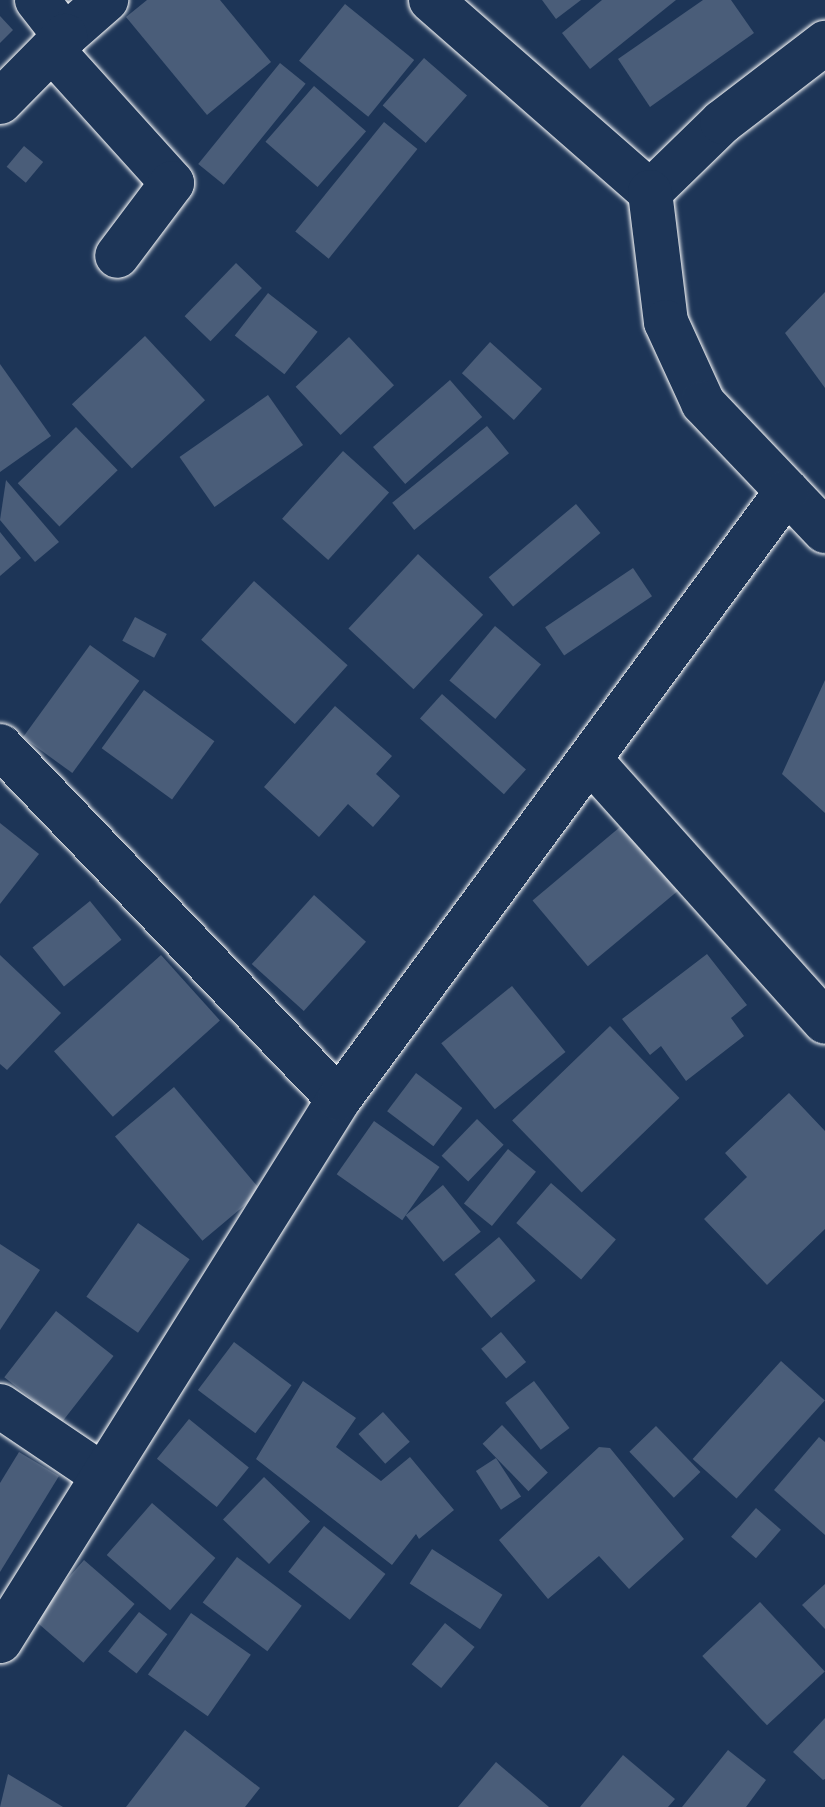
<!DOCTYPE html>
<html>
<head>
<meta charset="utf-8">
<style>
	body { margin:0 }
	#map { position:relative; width:825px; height:1807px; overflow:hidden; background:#1d3557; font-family:Kalam,sans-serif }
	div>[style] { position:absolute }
	.building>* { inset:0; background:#4a5d79; transform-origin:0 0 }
	.roads { filter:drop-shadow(0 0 2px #fff) drop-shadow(0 0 2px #fff) }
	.minor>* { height:44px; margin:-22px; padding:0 22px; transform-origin:22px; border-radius:22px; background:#1d3557 }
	span { translate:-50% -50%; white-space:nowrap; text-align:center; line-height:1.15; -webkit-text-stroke:6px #1d3557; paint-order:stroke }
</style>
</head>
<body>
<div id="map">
	<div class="building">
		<i style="clip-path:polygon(147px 0,220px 0,271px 62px,207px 115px,126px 17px)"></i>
		<i style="clip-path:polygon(542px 0,581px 0,556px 19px)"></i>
		<i style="clip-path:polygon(602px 0,676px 0,590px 69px,562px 33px)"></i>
		<i style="clip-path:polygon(703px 0,731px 0,754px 33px,650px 107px,618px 59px)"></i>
		<i style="left:345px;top:4px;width:89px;height:73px;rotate:39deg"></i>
		<i style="clip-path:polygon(0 16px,13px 30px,0 43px)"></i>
		<i style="left:424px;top:58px;width:57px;height:63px;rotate:41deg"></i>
		<i style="left:280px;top:63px;width:33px;height:130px;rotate:39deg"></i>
		<i style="left:314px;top:86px;width:69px;height:74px;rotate:41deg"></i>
		<i style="left:384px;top:122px;width:43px;height:141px;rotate:39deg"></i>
		<i style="left:24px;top:146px;width:25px;height:27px;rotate:40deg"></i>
		<i style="left:236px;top:263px;width:36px;height:74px;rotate:44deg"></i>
		<i style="clip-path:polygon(825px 292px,825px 388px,785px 333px)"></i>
		<i style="left:268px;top:293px;width:63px;height:54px;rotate:38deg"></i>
		<i style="left:145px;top:336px;width:88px;height:100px;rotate:47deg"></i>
		<i style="left:349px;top:337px;width:66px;height:73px;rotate:47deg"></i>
		<i style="left:490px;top:342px;width:70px;height:42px;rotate:42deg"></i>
		<i style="clip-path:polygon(0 364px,51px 436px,0 472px)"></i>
		<i style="left:450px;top:380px;width:49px;height:102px;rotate:49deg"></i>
		<i style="left:268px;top:395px;width:61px;height:108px;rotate:55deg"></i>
		<i style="left:487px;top:426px;width:35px;height:122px;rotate:51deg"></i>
		<i style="left:76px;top:427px;width:60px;height:81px;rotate:46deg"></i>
		<i style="left:343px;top:451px;width:62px;height:91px;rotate:42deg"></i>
		<i style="clip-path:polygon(6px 480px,59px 542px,35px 562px,0 520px)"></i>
		<i style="left:576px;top:504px;width:38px;height:114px;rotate:50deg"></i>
		<i style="clip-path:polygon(0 532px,21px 558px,0 576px)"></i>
		<i style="left:418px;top:554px;width:89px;height:102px;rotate:43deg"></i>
		<i style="left:633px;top:568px;width:34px;height:106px;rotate:56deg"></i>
		<i style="left:254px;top:581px;width:126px;height:79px;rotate:42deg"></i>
		<i style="left:135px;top:617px;width:36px;height:27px;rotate:28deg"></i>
		<i style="left:495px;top:626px;width:60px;height:71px;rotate:40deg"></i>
		<i style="left:90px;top:645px;width:61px;height:114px;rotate:36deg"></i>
		<i style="clip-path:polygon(825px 680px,825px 813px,782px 774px)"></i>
		<i style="left:144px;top:690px;width:87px;height:72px;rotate:36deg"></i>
		<i style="left:442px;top:694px;width:113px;height:33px;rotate:42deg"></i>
		<i style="clip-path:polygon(335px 706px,392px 756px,376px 774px,400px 796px,373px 827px,348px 804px,319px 837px,264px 787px)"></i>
		<i style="left:626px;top:822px;width:86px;height:122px;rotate:50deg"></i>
		<i style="clip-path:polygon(0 823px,39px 854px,0 904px)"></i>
		<i style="left:314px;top:895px;width:70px;height:93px;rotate:42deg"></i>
		<i style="left:90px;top:901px;width:50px;height:74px;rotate:51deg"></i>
		<i style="clip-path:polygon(707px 954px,747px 1005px,731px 1018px,744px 1036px,686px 1081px,661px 1046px,650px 1055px,622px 1019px)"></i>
		<i style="clip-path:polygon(0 955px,61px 1013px,7px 1070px,0 1064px)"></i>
		<i style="left:161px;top:955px;width:88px;height:144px;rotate:48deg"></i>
		<i style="left:512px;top:986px;width:85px;height:91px;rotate:51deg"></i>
		<i style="left:610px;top:1026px;width:100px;height:136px;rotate:46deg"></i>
		<i style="left:416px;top:1073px;width:58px;height:48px;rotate:37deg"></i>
		<i style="left:174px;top:1087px;width:136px;height:77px;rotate:50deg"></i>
		<i style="clip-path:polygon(789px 1093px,825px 1131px,825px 1229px,767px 1285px,704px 1219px,747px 1177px,725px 1153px)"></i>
		<i style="left:477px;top:1119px;width:37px;height:51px;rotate:44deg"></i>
		<i style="left:374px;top:1121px;width:80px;height:65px;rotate:35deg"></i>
		<i style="left:508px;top:1149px;width:36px;height:70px;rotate:39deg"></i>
		<i style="left:551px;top:1183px;width:86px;height:53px;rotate:41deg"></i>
		<i style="left:443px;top:1185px;width:60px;height:48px;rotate:51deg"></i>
		<i style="left:138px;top:1223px;width:63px;height:90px;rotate:35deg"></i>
		<i style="left:499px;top:1237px;width:57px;height:58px;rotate:50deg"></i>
		<i style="clip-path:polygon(0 1244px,40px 1270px,0 1330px)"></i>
		<i style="left:56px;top:1311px;width:73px;height:84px;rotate:38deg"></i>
		<i style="left:501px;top:1332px;width:39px;height:26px;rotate:50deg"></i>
		<i style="left:234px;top:1342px;width:72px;height:60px;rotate:37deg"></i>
		<i style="left:781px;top:1361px;width:59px;height:132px;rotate:42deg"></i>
		<i style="clip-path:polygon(303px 1381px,356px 1418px,336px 1447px,381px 1481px,410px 1457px,454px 1510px,419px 1539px,416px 1534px,392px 1565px,256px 1459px)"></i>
		<i style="left:534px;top:1381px;width:59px;height:36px;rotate:53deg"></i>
		<i style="left:383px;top:1412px;width:40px;height:33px;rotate:48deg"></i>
		<i style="left:189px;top:1419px;width:77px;height:51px;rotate:39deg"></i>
		<i style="left:502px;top:1425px;width:66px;height:27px;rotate:46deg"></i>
		<i style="left:656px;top:1426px;width:64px;height:37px;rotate:46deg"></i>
		<i style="clip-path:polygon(819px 1437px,825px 1442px,825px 1535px,774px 1490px)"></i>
		<i style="clip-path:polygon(599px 1447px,610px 1448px,684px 1539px,629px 1589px,599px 1556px,548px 1599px,499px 1540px)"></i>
		<i style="clip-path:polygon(19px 1452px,59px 1476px,0 1572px,0 1483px)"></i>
		<i style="left:496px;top:1458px;width:46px;height:24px;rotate:57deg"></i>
		<i style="left:264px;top:1477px;width:64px;height:59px;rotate:44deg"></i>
		<i style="left:152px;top:1503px;width:84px;height:69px;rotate:41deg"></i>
		<i style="left:756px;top:1508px;width:33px;height:38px;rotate:41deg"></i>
		<i style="left:324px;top:1526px;width:78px;height:58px;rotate:38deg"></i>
		<i style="left:432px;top:1549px;width:84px;height:41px;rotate:33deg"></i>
		<i style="left:237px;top:1557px;width:81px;height:57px;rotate:37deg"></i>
		<i style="left:84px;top:1560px;width:67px;height:78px;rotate:41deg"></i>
		<i style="clip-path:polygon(825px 1584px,825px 1629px,802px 1605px)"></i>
		<i style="left:760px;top:1602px;width:95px;height:79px;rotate:47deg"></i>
		<i style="left:139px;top:1612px;width:36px;height:50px;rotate:38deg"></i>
		<i style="left:191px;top:1613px;width:73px;height:75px;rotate:35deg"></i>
		<i style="left:445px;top:1623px;width:38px;height:53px;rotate:39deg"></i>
		<i style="clip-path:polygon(825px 1718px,825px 1779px,823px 1780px,793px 1752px)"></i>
		<i style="clip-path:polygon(185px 1730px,260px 1788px,245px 1807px,126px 1807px)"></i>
		<i style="clip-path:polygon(728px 1750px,766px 1780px,746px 1807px,682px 1807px)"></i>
		<i style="clip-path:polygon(623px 1755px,675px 1799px,668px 1807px,580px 1807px)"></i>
		<i style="clip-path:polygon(496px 1762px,549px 1807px,458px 1807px)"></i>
		<i style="clip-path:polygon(8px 1774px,63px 1807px,0 1807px)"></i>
	</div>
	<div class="roads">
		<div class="minor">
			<i style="left:37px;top:0;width:46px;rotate:52.1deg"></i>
			<i style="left:65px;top:36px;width:55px;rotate:-41.3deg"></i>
			<i style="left:431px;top:0;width:291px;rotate:41.2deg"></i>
			<i style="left:650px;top:192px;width:100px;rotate:-44.2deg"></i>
			<i style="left:722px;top:122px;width:130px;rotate:-37.5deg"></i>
			<i style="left:52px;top:50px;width:179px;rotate:47.9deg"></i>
			<i style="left:172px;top:183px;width:91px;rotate:127deg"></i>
			<i style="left:0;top:102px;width:93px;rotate:-45.4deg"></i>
			<i style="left:650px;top:192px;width:131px;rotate:83deg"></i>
			<i style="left:666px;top:322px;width:89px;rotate:65.4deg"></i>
			<i style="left:703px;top:403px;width:177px;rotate:46.4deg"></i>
			<i style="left:0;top:746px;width:489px;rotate:46.2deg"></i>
			<i style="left:592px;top:762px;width:349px;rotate:48.1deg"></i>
			<i style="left:0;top:1406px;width:122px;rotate:34deg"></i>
			<i style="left:0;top:1641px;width:639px;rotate:-57.98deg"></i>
			<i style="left:339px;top:1099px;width:755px;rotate:-53.62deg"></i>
		</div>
	</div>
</div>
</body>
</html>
